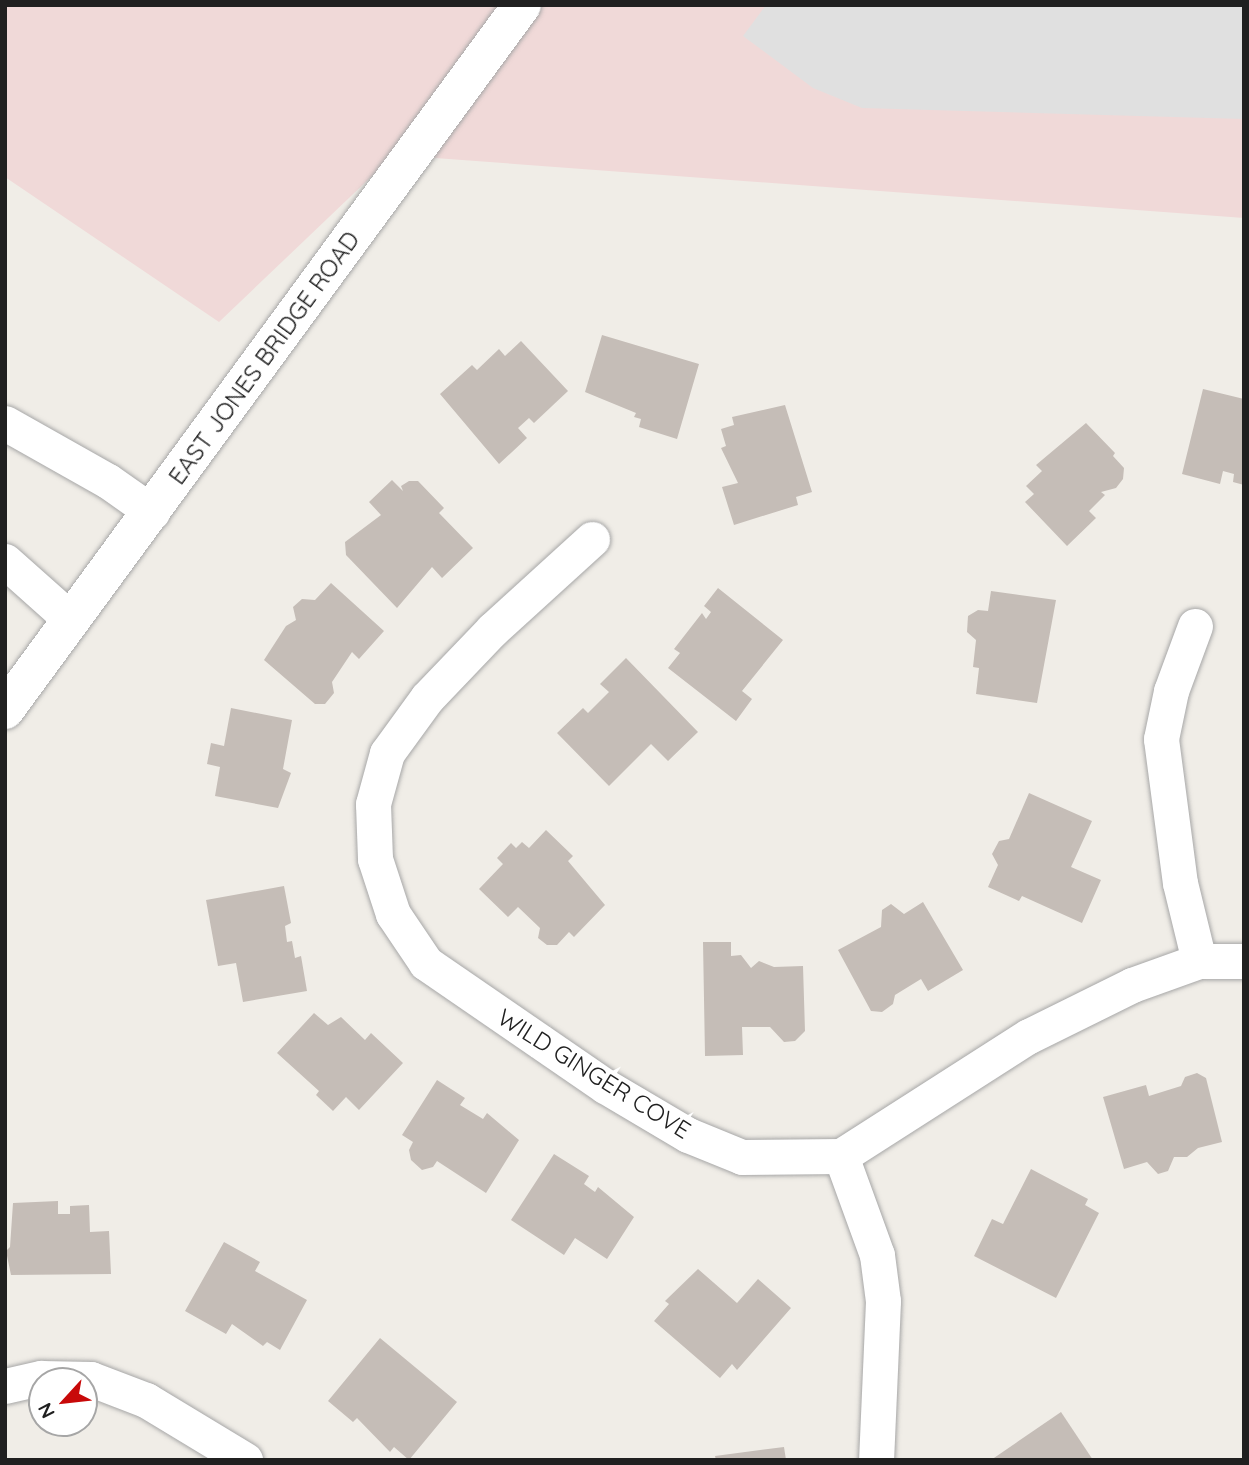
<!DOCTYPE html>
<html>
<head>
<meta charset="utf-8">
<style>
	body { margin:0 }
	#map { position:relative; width:1249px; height:1465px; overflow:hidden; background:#f0ede7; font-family:Quicksand,sans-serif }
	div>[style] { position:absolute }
	.commercial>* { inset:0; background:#f0d9d8 }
	.parking>* { inset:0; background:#e0e0e0 }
	.building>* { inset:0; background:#c5bdb7 }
	.roads { filter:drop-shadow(0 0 2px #a7a7a7) drop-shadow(0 0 2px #a7a7a7) }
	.minor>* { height:35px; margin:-17.5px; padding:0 17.5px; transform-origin:17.5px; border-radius:17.5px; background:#fff }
	.tertiary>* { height:38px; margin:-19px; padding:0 19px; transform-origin:19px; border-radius:19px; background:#fff }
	span { translate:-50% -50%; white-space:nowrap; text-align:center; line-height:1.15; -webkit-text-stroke:7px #fff; paint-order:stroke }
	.street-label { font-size:24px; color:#202020 }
	.frame { position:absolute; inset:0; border:7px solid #202020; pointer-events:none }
	.north { position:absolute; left:28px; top:1367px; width:70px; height:70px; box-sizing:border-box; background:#fff; border:2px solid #a6a6a6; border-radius:50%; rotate:243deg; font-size:19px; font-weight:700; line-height:28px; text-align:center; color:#202020 }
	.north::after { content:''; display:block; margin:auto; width:24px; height:32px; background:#c80909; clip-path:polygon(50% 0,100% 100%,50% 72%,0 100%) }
</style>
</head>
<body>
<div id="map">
	<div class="commercial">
		<i style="clip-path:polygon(5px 5px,1244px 5px,1244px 218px,394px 155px,219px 322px,5px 177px)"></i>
	</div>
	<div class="parking">
		<i style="clip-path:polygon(766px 5px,1244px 5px,1244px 119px,862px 108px,813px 88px,743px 36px)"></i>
	</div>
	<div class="building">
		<i style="clip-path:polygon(602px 335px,699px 364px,677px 439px,639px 427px,641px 419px,634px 417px,636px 413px,585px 392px)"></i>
		<i style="clip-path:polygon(521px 341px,568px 391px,534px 423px,529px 418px,518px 428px,527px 438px,499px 464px,440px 394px,472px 365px,477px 370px,499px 349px,505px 356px)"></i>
		<i style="clip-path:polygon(1203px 389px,1244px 399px,1244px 485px,1233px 482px,1234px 474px,1223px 471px,1220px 484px,1182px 474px)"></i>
		<i style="clip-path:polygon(785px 405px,812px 492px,796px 497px,798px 505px,734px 525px,722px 487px,738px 483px,721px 448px,726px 446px,721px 429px,734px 425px,732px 417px)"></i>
		<i style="clip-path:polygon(1086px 423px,1115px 453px,1113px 456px,1124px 468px,1123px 479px,1116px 488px,1101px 492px,1105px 495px,1089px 511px,1096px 518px,1067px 546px,1025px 502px,1034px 494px,1026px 486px,1042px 471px,1036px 465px)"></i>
		<i style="clip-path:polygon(392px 480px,403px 491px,401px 486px,409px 481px,418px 481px,444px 508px,439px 513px,473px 548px,442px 578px,432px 567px,397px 608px,346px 555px,345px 542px,381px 515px,369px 502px)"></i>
		<i style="clip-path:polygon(331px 583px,384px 631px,359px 659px,352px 652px,332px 682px,334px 693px,325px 704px,315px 704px,264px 660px,286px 626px,296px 620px,293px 607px,302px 599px,315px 600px)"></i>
		<i style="clip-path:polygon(718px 588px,783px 640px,742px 691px,752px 699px,736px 721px,668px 668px,680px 653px,674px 649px,702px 613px,706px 619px,711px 612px,704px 606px)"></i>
		<i style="clip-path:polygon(991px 591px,1056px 600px,1037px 703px,976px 694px,979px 668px,973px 667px,976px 640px,967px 632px,968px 616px,978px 610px,988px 611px)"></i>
		<i style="clip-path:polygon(626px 658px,698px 732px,668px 761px,651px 744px,609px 786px,557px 733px,583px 708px,588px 713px,609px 692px,600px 684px)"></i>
		<i style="clip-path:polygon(231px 708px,292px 720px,283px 769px,291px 773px,278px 808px,215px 796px,220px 767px,207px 764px,211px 743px,224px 746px)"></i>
		<i style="clip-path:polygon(1029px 793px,1092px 821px,1071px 867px,1101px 880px,1082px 923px,1022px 896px,1019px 901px,988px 887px,998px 865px,992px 854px,999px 841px,1009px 839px)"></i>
		<i style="clip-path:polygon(546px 830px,573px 856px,568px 861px,605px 905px,574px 937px,569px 932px,557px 945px,547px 945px,538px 938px,540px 928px,518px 907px,508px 917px,479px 889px,503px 864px,497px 858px,511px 843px,516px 848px,522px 842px,529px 848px)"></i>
		<i style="clip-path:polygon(284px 886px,291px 923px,285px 926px,287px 942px,292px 941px,295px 958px,301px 956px,307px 991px,243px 1002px,236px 963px,218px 966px,206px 900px)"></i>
		<i style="clip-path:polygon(923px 902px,963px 970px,928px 991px,921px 979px,895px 995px,893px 1004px,882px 1012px,871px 1011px,838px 950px,881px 927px,882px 910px,891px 904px,904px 914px)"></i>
		<i style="clip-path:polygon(703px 942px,731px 942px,731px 956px,741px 955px,751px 968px,759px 961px,774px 967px,803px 966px,805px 1031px,795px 1041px,784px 1042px,770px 1027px,742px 1027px,743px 1055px,705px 1056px)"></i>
		<i style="clip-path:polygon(314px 1013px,328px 1025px,341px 1017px,365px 1040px,371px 1033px,403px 1063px,359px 1110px,346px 1097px,333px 1111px,316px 1095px,319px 1091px,277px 1053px)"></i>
		<i style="clip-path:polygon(1197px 1073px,1206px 1078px,1222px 1142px,1198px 1148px,1187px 1157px,1174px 1157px,1168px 1171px,1158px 1174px,1147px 1162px,1124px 1169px,1103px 1097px,1146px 1085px,1149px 1096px,1181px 1086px,1185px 1077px)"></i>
		<i style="clip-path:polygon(437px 1080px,465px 1098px,460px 1105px,483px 1119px,487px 1113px,519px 1140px,486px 1193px,437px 1161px,433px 1167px,422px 1170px,411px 1160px,409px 1150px,413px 1142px,402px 1135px)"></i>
		<i style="clip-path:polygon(554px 1154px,589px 1176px,584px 1184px,595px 1192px,598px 1187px,634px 1217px,607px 1259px,575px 1238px,564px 1255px,511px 1220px)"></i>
		<i style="clip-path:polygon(1031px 1169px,1088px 1199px,1085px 1205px,1099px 1213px,1056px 1298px,974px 1256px,992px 1219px,1003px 1224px)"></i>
		<i style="clip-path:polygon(58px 1201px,58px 1214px,70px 1214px,70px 1206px,89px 1205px,90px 1232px,109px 1231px,111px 1274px,11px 1275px,6px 1251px,10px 1247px,13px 1203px)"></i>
		<i style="clip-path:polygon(224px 1242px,260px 1262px,255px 1271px,307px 1300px,280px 1350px,267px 1342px,263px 1346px,232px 1324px,226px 1334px,185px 1311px)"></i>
		<i style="clip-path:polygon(698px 1269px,737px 1303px,758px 1279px,791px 1308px,737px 1370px,732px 1364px,720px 1378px,654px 1321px,669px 1304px,665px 1301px)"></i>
		<i style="clip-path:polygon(380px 1338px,457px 1402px,409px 1460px,394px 1447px,390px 1452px,357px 1418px,353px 1422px,328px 1401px)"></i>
		<i style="clip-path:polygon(1061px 1412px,1093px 1460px,991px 1460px)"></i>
		<i style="clip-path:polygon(784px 1447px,786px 1460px,716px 1460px,715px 1456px)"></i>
	</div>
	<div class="roads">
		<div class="minor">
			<i style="left:5px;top:423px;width:118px;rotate:29.4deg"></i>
			<i style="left:108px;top:481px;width:54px;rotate:35.2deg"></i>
			<i style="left:592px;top:539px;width:134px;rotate:137.7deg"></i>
			<i style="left:493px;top:629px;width:95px;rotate:133.7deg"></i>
			<i style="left:427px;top:698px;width:68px;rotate:126deg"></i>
			<i style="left:387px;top:753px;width:53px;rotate:105.4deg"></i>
			<i style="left:373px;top:804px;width:55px;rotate:87.9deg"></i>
			<i style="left:375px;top:859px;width:58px;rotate:71.9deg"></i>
			<i style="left:393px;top:914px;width:59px;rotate:56deg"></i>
			<i style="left:426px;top:963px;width:217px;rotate:34.5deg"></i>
			<i style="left:605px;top:1086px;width:96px;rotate:30.6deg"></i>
			<i style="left:688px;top:1135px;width:58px;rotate:22.2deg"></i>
			<i style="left:742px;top:1157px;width:99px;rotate:-0.6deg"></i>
			<i style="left:841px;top:1156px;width:223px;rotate:-32.6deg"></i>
			<i style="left:1029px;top:1036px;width:115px;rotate:-26.3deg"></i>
			<i style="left:1132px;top:985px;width:71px;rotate:-19.7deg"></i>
			<i style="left:1199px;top:961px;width:45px"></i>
			<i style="left:5px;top:561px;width:87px;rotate:41.7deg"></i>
			<i style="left:1195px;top:626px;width:69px;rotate:110.3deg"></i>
			<i style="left:1171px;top:691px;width:49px;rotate:101.8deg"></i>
			<i style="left:1161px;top:739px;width:145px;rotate:82.5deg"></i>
			<i style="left:1180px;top:883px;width:80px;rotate:76.3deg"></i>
			<i style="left:841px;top:1156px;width:105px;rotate:70deg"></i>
			<i style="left:877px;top:1255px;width:46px;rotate:82.6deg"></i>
			<i style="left:883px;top:1301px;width:159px;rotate:92.5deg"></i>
			<i style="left:5px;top:1386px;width:37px;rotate:-13deg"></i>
			<i style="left:41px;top:1378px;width:50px;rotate:1.1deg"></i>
			<i style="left:91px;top:1379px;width:59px;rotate:20.9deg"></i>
			<i style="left:146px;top:1400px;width:116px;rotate:31.2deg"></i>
		</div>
		<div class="tertiary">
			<i style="left:5px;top:710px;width:874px;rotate:-53.75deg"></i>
		</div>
	</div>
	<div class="street-label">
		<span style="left:264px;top:358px;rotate:-54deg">EAST JONES BRIDGE ROAD</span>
		<span style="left:594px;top:1074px;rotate:32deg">WILD GINGER COVE</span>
	</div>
	<div class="frame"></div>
	<div class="north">N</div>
</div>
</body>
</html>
